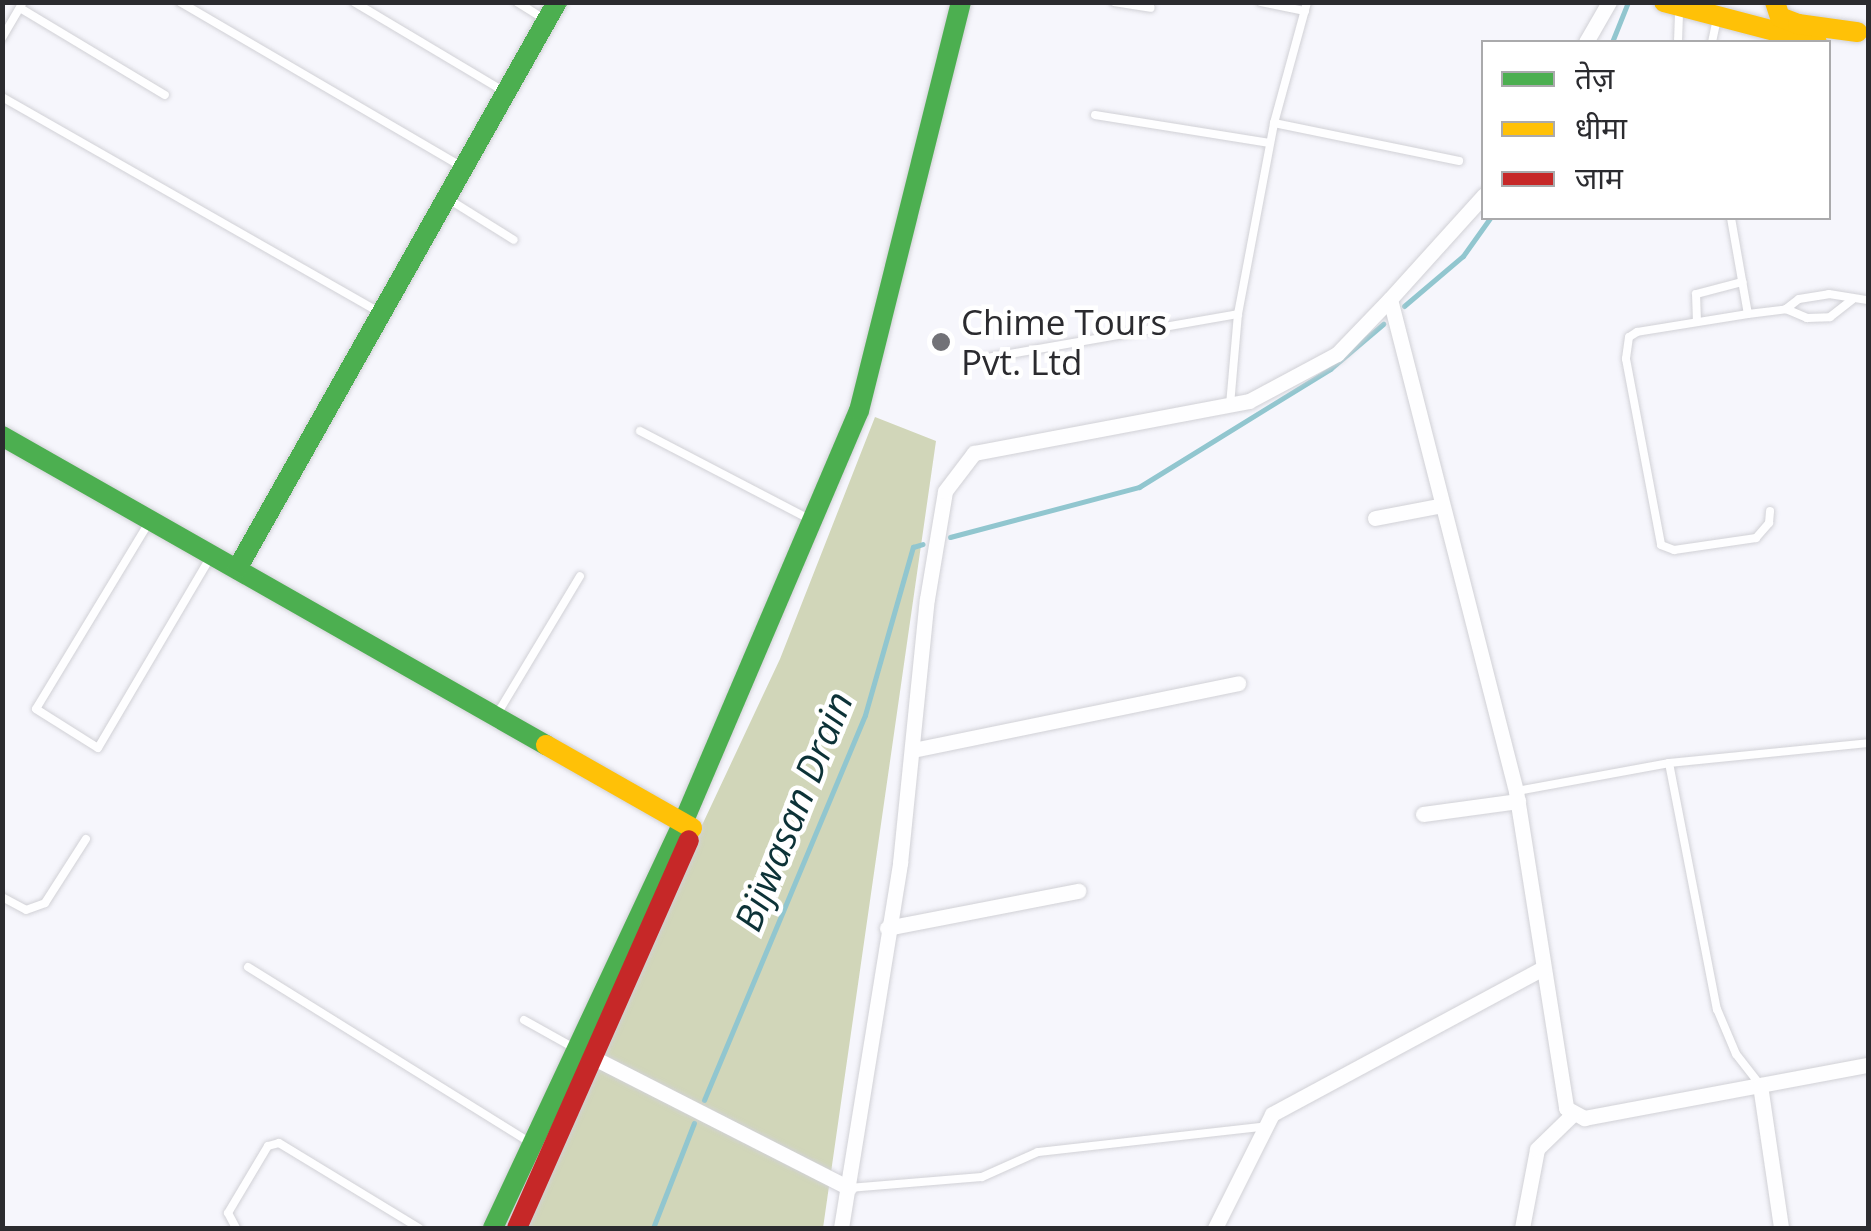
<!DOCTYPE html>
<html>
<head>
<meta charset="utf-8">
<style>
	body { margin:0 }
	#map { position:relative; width:1871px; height:1231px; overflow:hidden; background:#f6f6fc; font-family:"Open Sans","Noto Sans Devanagari",sans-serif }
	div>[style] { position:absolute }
	.forest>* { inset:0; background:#d1d6b9 }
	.stream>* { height:5px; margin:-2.5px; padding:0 2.5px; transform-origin:2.5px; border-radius:2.5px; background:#91c6cf }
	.roads { filter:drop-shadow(0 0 2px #d1d1d6) drop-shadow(0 0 2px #d1d1d6) }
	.lane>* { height:8px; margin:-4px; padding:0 4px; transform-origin:4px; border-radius:4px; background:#fefeff }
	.street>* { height:15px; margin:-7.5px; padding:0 7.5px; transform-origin:7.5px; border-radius:7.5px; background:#fefeff }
	.fast>* { height:20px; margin:-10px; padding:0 10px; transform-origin:10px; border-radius:10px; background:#4caf50 }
	.slow>* { height:20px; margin:-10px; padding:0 10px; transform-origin:10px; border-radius:10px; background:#ffc107 }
	.jam>* { height:20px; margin:-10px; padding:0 10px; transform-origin:10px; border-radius:10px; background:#c62828 }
	.dots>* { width:28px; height:28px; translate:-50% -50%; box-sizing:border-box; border:5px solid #fff; border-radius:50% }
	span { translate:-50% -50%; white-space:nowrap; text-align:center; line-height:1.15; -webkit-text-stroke:9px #fff; paint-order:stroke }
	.poi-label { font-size:35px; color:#2b2b2f }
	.left { translate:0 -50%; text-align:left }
	.water-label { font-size:38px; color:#0c3237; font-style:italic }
	.frame { position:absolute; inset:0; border:5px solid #2b2b2f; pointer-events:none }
	.legend { position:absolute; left:1481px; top:40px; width:350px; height:180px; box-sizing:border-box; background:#fff; border:2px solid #aaaaac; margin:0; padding:12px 18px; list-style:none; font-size:30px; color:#2b2b2f }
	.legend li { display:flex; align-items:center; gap:20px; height:50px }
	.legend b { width:50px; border:2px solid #aaaaac }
</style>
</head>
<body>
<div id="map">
	<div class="forest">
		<i style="clip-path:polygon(875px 417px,936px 441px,823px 1228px,513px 1228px,780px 659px)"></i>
	</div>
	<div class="stream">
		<i style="left:1612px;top:42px;width:43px;rotate:-68.2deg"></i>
		<i style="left:1404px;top:306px;width:77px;rotate:-40.3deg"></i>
		<i style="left:1463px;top:256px;width:47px;rotate:-54.6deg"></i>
		<i style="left:950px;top:537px;width:196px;rotate:-14.8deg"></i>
		<i style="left:1139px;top:487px;width:225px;rotate:-31.7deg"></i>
		<i style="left:1330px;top:369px;width:70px;rotate:-40.3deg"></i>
		<i style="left:704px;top:1100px;width:417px;rotate:-67.3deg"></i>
		<i style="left:865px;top:715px;width:175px;rotate:-74.1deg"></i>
		<i style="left:913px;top:547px;width:10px;rotate:-17deg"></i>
		<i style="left:653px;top:1228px;width:113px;rotate:-68.7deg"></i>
	</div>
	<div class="roads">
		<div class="lane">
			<i style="left:180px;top:2px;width:325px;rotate:30.3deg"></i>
			<i style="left:354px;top:2px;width:176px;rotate:30.8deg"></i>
			<i style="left:517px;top:2px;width:36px;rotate:32deg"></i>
			<i style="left:1114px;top:2px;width:37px;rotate:9deg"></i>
			<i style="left:1261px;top:2px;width:45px;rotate:11.6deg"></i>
			<i style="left:20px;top:8px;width:169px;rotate:31deg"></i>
			<i style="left:2px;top:38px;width:42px;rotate:-59.7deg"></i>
			<i style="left:1678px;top:42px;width:32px;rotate:-88deg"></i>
			<i style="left:1712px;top:42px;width:25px;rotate:-78deg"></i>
			<i style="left:2px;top:97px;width:436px;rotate:29.7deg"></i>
			<i style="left:1095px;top:115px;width:177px;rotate:9.1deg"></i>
			<i style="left:1274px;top:123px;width:189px;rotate:11.6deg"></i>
			<i style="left:450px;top:200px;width:75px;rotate:32deg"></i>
			<i style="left:1731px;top:218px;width:97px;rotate:80deg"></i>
			<i style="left:1748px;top:314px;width:38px;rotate:-7deg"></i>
			<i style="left:1786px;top:309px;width:16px;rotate:-38deg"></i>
			<i style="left:1799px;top:299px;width:30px;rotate:-9deg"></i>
			<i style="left:1829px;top:294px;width:39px;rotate:9deg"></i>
			<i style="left:1786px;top:309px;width:23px;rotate:23deg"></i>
			<i style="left:1807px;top:318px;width:23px;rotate:-2deg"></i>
			<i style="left:1830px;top:317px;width:28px;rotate:-38deg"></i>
			<i style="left:1748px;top:314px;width:112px;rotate:170.8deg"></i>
			<i style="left:1637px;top:332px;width:9px;rotate:148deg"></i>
			<i style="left:1629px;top:337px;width:22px;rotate:98deg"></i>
			<i style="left:1626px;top:359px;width:189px;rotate:79.3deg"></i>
			<i style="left:1661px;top:545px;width:14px;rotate:21deg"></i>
			<i style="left:1674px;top:550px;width:83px;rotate:-8.3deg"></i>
			<i style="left:1756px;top:538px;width:20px;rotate:-49deg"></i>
			<i style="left:1769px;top:523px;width:12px;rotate:-85deg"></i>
			<i style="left:1697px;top:322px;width:28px;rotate:-92deg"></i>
			<i style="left:1696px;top:294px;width:48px;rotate:-14.6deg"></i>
			<i style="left:975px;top:360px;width:267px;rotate:-9.9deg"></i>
			<i style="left:1230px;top:405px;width:91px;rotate:-85deg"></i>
			<i style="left:1238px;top:314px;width:194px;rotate:-79.3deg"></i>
			<i style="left:1274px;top:123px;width:125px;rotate:-74.7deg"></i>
			<i style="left:640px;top:431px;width:191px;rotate:27.5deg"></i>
			<i style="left:148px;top:524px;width:216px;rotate:121.2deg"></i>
			<i style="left:36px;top:709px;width:73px;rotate:32.2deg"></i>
			<i style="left:98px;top:748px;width:223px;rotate:-59.5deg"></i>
			<i style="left:496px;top:716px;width:163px;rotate:-59deg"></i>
			<i style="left:1669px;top:763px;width:251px;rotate:79deg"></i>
			<i style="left:1717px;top:1009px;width:49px;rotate:67.1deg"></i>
			<i style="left:1736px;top:1054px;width:39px;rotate:52deg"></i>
			<i style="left:1517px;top:791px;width:155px;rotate:-10.4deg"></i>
			<i style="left:1669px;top:763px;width:200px;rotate:-5.7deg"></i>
			<i style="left:2px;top:897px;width:27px;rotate:28deg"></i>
			<i style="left:26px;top:910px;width:20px;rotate:-20deg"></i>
			<i style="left:45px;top:903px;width:76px;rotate:-57.4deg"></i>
			<i style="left:248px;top:967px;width:331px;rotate:31.9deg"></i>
			<i style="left:524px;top:1020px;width:60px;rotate:29.1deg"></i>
			<i style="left:849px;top:1188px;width:133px;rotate:-4.7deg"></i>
			<i style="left:982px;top:1177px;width:61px;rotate:-24.1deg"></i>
			<i style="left:1038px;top:1152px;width:224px;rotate:-6.4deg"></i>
			<i style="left:236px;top:1228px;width:17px;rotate:-118deg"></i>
			<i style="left:228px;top:1213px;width:78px;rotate:-59.2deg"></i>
			<i style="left:268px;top:1146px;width:11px;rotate:-15deg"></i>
			<i style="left:279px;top:1143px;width:164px;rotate:31.3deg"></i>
		</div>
		<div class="street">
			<i style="left:1586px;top:42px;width:46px;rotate:-60.1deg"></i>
			<i style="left:1484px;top:195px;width:140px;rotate:132.1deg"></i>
			<i style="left:1390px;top:299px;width:508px;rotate:75.64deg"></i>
			<i style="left:1516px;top:791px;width:321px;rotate:81deg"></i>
			<i style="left:1566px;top:1108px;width:21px;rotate:29deg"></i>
			<i style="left:1584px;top:1118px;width:289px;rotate:-10.6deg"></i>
			<i style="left:1375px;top:518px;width:64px;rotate:-10.8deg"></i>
			<i style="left:913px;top:750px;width:332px;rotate:-11.6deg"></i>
			<i style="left:1423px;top:814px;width:96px;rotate:-7.8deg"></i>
			<i style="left:887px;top:928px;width:195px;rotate:-11deg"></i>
			<i style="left:596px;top:1059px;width:284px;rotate:27deg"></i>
			<i style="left:1760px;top:1085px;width:145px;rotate:81.6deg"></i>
			<i style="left:841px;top:1228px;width:370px;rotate:-80.8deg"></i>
			<i style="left:900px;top:863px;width:265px;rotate:-84.2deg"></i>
			<i style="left:927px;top:599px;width:109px;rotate:-80.5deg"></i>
			<i style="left:945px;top:491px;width:48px;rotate:-52.7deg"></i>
			<i style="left:974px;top:453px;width:280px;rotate:-10.7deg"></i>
			<i style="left:1249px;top:401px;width:100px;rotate:-28.1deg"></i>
			<i style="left:1337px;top:354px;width:76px;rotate:-46.1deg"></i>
			<i style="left:1215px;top:1228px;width:127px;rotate:-63.4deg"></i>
			<i style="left:1272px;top:1114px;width:308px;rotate:-28.3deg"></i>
			<i style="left:1522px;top:1228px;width:80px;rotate:-79.2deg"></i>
			<i style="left:1537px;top:1149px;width:49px;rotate:-44.2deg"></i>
		</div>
		<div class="fast">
			<i style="left:2px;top:436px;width:626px;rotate:29.6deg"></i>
			<i style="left:237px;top:569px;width:651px;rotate:-60.56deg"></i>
			<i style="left:493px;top:1228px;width:447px;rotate:-64.9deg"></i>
			<i style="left:683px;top:823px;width:448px;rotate:-66.9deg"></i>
			<i style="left:859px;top:411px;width:422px;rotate:-76deg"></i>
		</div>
		<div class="slow">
			<i style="left:1664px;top:2px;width:158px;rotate:14.7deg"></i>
			<i style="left:1775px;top:2px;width:16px;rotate:72deg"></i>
			<i style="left:1780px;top:17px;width:19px;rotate:21deg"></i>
			<i style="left:1798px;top:24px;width:60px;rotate:7.7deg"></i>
			<i style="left:546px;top:745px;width:168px;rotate:29.6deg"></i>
		</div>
		<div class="jam">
			<i style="left:517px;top:1228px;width:424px;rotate:-66.1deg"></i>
		</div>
	</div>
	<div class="dots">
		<i style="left:941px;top:342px;background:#727277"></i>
	</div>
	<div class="poi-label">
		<span class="left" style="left:961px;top:342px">Chime Tours<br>Pvt. Ltd</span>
	</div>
	<div class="water-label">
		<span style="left:793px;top:811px;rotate:-68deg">Bijwasan Drain</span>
	</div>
	<div class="frame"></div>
	<ul class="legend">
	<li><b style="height:12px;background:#4caf50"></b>तेज़</li>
	<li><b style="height:12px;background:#ffc107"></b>धीमा</li>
	<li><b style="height:12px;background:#c62828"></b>जाम</li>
	</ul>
</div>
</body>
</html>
